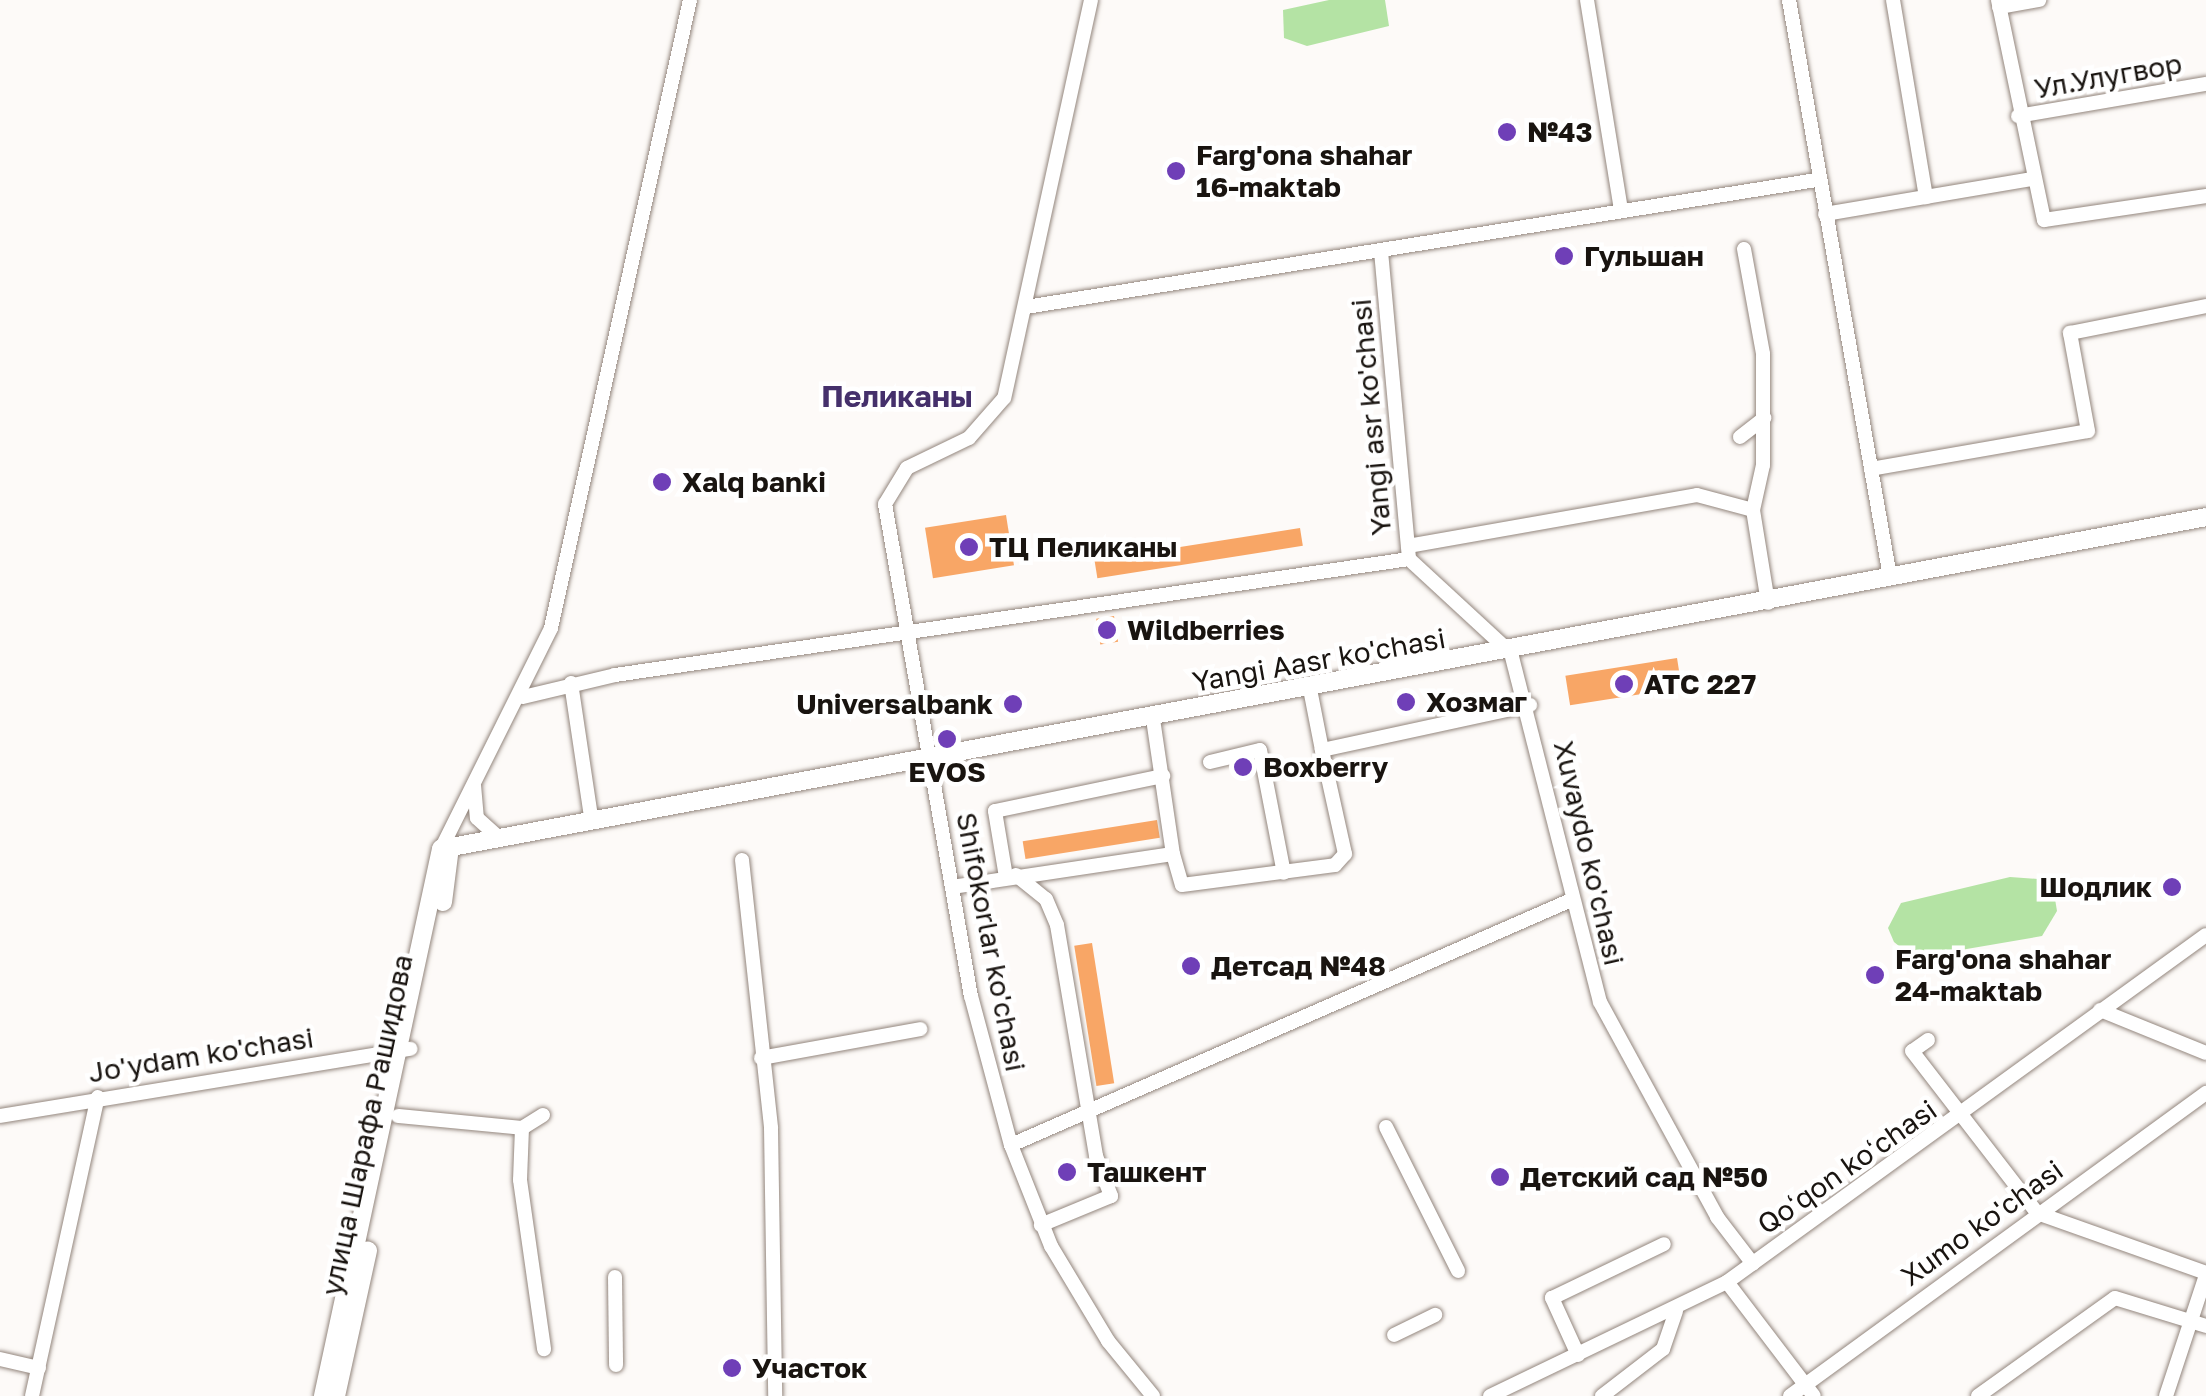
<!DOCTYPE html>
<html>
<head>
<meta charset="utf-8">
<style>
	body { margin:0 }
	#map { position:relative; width:2206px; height:1396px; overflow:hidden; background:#fdfaf8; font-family:"Golos Text",sans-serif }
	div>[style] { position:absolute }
	.green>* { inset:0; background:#b4e3a4 }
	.building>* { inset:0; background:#f8a666; transform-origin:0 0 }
	.roads { filter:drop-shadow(0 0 2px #93867d) drop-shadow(0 0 2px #93867d) }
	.minor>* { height:14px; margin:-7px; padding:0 7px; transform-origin:7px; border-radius:7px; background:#fff }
	.major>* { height:18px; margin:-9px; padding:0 9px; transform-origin:9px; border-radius:9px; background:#fff }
	.dots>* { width:28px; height:28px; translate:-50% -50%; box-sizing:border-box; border:5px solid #fff; border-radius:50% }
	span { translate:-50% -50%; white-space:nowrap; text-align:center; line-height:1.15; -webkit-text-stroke:9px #fff; paint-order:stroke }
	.street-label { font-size:28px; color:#191410 }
	.poi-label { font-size:28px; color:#191410; font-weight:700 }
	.left { translate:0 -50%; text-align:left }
	.right { translate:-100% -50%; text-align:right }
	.neighbourhood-label { font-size:30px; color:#45306b; font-weight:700 }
</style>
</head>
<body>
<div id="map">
	<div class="green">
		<i style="clip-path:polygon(1329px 0,1385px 0,1389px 26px,1307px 46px,1284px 38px,1283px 10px)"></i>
		<i style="clip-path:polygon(2010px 877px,2038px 879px,2054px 893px,2057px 911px,2042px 936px,1914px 958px,1894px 942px,1888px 928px,1901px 903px)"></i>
	</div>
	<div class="building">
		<i style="left:1006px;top:515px;width:51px;height:82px;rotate:81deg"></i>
		<i style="left:1300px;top:528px;width:18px;height:208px;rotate:81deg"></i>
		<i style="left:1114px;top:616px;width:26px;height:18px;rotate:81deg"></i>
		<i style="left:1677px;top:658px;width:30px;height:113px;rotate:81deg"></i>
		<i style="left:1157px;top:820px;width:18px;height:136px;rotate:81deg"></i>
		<i style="left:1092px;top:943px;width:142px;height:18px;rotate:81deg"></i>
	</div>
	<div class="roads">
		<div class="minor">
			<i style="left:1091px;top:0;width:407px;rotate:102.3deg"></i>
			<i style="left:1004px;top:398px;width:53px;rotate:131.2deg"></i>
			<i style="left:969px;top:438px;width:69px;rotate:154.2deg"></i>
			<i style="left:907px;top:468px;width:42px;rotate:121.4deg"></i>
			<i style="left:885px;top:504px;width:499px;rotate:80.1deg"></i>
			<i style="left:971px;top:996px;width:154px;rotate:75deg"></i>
			<i style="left:1011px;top:1145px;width:109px;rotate:68.4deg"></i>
			<i style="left:1051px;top:1246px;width:111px;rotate:59deg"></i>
			<i style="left:1108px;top:1341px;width:71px;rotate:50.7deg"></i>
			<i style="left:1587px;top:0;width:213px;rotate:80.8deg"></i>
			<i style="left:1789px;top:0;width:586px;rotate:80.07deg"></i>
			<i style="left:1893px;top:0;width:200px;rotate:80.5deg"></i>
			<i style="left:1998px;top:0;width:225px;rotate:78.2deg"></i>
			<i style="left:2044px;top:220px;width:164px;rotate:-8.4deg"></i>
			<i style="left:1999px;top:7px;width:41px;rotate:-9.9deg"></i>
			<i style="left:2018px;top:116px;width:191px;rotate:-9.7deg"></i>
			<i style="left:1825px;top:214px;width:209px;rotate:-9.6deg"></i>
			<i style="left:1744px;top:249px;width:107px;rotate:79.7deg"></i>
			<i style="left:1763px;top:354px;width:111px;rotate:90deg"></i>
			<i style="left:1763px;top:465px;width:46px;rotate:102.5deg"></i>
			<i style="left:1753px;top:510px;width:94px;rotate:80.8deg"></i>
			<i style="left:1381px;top:251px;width:309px;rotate:84.8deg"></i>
			<i style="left:1409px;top:559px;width:139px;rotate:42.7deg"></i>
			<i style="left:1511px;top:653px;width:360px;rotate:75.7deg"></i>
			<i style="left:1600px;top:1002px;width:245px;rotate:61.4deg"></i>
			<i style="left:1717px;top:1217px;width:59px;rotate:52.5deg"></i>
			<i style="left:1026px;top:307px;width:800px;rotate:-9.13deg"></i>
			<i style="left:1740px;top:437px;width:31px;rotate:-38deg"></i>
			<i style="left:1871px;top:469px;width:220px;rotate:-9.9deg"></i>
			<i style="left:2088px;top:431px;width:100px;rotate:-100.4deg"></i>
			<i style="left:2070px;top:333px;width:139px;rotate:-11.2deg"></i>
			<i style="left:1408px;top:546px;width:293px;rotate:-10deg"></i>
			<i style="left:1697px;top:495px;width:58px;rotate:15deg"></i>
			<i style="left:571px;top:683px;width:135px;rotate:81.5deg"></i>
			<i style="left:1310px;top:689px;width:62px;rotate:78.9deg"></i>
			<i style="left:523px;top:697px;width:95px;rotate:-13.4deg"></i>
			<i style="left:615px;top:675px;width:802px;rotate:-8.31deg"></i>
			<i style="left:1153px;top:719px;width:136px;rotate:81.6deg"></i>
			<i style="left:1210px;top:762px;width:51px;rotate:-13.5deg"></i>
			<i style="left:1260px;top:750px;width:125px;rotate:79deg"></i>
			<i style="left:474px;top:785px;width:33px;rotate:85deg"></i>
			<i style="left:477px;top:818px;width:25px;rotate:42deg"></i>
			<i style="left:441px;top:849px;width:247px;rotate:-63.5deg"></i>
			<i style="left:551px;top:628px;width:643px;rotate:-77.52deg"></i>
			<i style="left:742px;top:860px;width:270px;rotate:83.8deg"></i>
			<i style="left:771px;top:1128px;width:268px;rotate:89.1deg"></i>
			<i style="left:1016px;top:875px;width:38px;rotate:39deg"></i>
			<i style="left:1046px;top:899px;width:28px;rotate:67deg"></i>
			<i style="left:1057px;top:925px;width:234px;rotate:80.4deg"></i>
			<i style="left:1096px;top:1156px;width:43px;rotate:69.4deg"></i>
			<i style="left:1111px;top:1196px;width:76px;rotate:157.5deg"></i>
			<i style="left:1006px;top:877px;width:67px;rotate:-99.5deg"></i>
			<i style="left:995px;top:811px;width:172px;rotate:-11.8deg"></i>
			<i style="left:952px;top:887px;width:223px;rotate:-8.5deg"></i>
			<i style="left:1173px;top:854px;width:32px;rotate:74deg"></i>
			<i style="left:1182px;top:885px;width:154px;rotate:-7.4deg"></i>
			<i style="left:1335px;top:865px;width:15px;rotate:-48deg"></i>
			<i style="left:1345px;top:854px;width:107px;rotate:-102.5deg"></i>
			<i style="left:1322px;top:750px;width:213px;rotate:-12.2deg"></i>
			<i style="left:2100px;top:1010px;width:114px;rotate:22.1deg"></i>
			<i style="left:1928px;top:1040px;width:19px;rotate:145deg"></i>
			<i style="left:1912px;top:1051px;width:205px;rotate:52.3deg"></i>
			<i style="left:2037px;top:1213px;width:179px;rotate:19.5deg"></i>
			<i style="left:761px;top:1058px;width:162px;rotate:-10.3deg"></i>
			<i style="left:543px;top:1115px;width:25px;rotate:148deg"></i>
			<i style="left:522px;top:1128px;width:52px;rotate:92.2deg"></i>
			<i style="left:520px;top:1180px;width:171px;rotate:81.9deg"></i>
			<i style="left:0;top:1116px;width:416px;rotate:-9.3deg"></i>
			<i style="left:398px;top:1116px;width:125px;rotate:5.5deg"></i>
			<i style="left:1386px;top:1127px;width:161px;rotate:63.4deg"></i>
			<i style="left:1011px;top:1145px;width:609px;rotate:-23.62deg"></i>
			<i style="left:615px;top:1277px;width:88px;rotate:89.3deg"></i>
			<i style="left:1727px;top:1282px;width:143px;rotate:52.7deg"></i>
			<i style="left:1394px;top:1335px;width:46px;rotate:-26deg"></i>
			<i style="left:1578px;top:1355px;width:63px;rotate:-114.5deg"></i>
			<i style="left:1552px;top:1298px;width:124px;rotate:-25.7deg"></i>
			<i style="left:0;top:1359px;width:40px;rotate:13deg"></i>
			<i style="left:32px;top:1396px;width:306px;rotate:-77.6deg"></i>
			<i style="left:1490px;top:1396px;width:263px;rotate:-25.7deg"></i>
			<i style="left:1727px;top:1282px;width:591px;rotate:-35.92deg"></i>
			<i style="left:1602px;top:1396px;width:77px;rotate:-37.6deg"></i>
			<i style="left:1663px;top:1349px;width:40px;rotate:-71.1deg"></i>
			<i style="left:1790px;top:1396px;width:515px;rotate:-36.07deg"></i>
			<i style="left:1978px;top:1396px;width:168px;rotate:-35.6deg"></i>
			<i style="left:2115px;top:1298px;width:95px;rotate:17.1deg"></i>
			<i style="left:2166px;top:1396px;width:127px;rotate:-71.7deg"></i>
		</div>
		<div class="major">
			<i style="left:443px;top:902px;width:55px;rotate:-82.7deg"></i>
			<i style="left:323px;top:1396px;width:560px;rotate:-77.83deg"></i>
			<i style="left:441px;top:849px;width:1796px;rotate:-10.65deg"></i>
			<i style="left:336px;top:1396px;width:149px;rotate:-77.6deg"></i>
		</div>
	</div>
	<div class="dots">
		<i style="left:1507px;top:132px;background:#6f3fb7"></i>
		<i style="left:1176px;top:171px;background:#6f3fb7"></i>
		<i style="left:1564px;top:256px;background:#6f3fb7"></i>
		<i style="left:662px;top:482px;background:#6f3fb7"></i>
		<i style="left:969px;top:547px;background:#6f3fb7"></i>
		<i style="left:1107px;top:630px;background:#6f3fb7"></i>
		<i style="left:1624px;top:684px;background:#6f3fb7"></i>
		<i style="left:1406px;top:702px;background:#6f3fb7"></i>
		<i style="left:1013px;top:704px;background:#6f3fb7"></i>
		<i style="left:947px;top:739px;background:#6f3fb7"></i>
		<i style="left:1243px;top:767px;background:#6f3fb7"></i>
		<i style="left:2172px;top:887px;background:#6f3fb7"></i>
		<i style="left:1191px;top:966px;background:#6f3fb7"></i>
		<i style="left:1875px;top:975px;background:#6f3fb7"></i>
		<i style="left:1067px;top:1172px;background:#6f3fb7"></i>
		<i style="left:1500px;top:1177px;background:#6f3fb7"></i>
		<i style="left:732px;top:1368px;background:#6f3fb7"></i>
	</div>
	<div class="street-label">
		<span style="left:2108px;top:76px;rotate:-10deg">Ул.Улугвор</span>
		<span style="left:1371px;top:417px;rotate:-95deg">Yangi asr ko'chasi</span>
		<span style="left:1319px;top:660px;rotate:-10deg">Yangi Aasr ko'chasi</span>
		<span style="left:1589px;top:853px;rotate:77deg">Xuvaydo ko'chasi</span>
		<span style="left:991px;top:942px;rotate:79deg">Shifokorlar ko'chasi</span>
		<span style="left:201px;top:1055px;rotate:-9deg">Jo'ydam ko'chasi</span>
		<span style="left:367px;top:1125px;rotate:-78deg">улица Шарафа Рашидова</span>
		<span style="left:1847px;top:1167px;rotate:-35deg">Qoʻqon koʻchasi</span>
		<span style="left:1982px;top:1223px;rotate:-36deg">Xumo ko'chasi</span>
	</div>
	<div class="poi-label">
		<span class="left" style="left:1527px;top:132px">№43</span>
		<span class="left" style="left:1196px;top:171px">Farg'ona shahar<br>16-maktab</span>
		<span class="left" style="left:1584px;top:256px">Гульшан</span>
		<span class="left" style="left:682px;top:482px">Xalq banki</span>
		<span class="left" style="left:989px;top:547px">ТЦ Пеликаны</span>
		<span class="left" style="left:1127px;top:630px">Wildberries</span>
		<span class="left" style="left:1644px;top:684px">АТС 227</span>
		<span class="left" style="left:1426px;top:702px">Хозмаг</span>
		<span class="right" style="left:993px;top:704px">Universalbank</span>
		<span class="left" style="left:1263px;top:767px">Boxberry</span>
		<span style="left:947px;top:772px">EVOS</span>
		<span class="right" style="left:2152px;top:887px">Шодлик</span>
		<span class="left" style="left:1895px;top:975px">Farg'ona shahar<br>24-maktab</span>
		<span class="left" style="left:1211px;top:966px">Детсад №48</span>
		<span class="left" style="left:1087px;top:1172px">Ташкент</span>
		<span class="left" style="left:1520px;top:1177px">Детский сад №50</span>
		<span class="left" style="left:752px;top:1368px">Участок</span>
	</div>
	<div class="neighbourhood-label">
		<span style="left:897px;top:396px">Пеликаны</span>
	</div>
</div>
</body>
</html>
